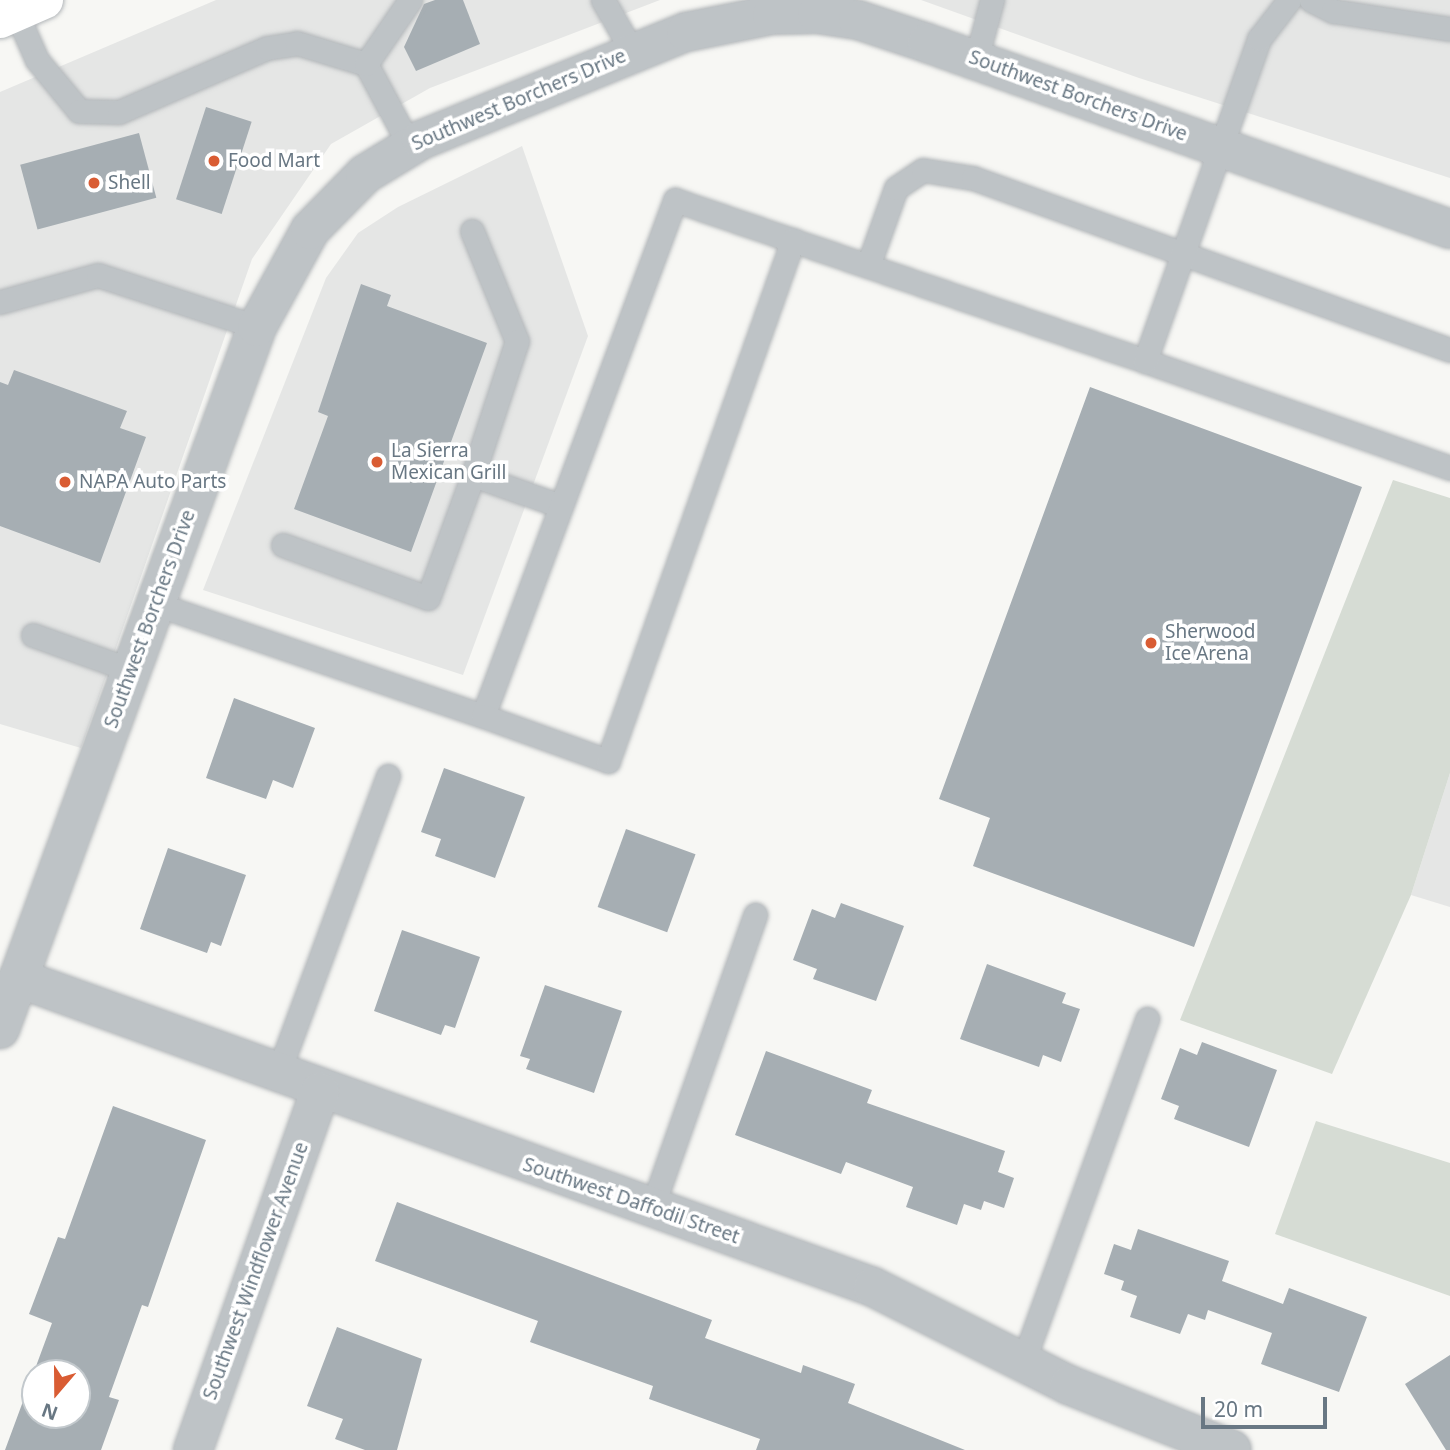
<!DOCTYPE html>
<html>
<head>
<meta charset="utf-8">
<style>
	body { margin:0 }
	#map { position:relative; width:1450px; height:1450px; overflow:hidden; background:#f7f7f4; font-family:"Noto Sans",sans-serif }
	div>[style] { position:absolute }
	.built>* { inset:0; background:#e5e6e5 }
	.green>* { inset:0; background:#d6dcd4 }
	.building>* { inset:0; background:#a6aeb3; transform-origin:0 0 }
	.roads { filter:drop-shadow(0 0 2px #b2b6b9) drop-shadow(0 0 2px #b2b6b9) }
	.service>* { height:23px; margin:-11.5px; padding:0 11.5px; transform-origin:11.5px; border-radius:11.5px; background:#bec3c6 }
	.minor>* { height:38px; margin:-19px; padding:0 19px; transform-origin:19px; border-radius:19px; background:#bec3c6 }
	.tertiary>* { height:38px; margin:-19px; padding:0 19px; transform-origin:19px; border-radius:19px; background:#bec3c6 }
	.trunk>* { height:38px; margin:-19px; padding:0 19px; transform-origin:19px; border-radius:19px; background:#fff }
	.dots>* { width:19px; height:19px; translate:-50% -50%; box-sizing:border-box; border:4px solid #fff; border-radius:50% }
	span { translate:-50% -50%; white-space:nowrap; text-align:center; line-height:1.15; -webkit-text-stroke:7px #fff; paint-order:stroke }
	.street-label { font-size:19px; color:#687783 }
	.poi-label { font-size:19px; color:#687783 }
	.left { translate:0 -50%; text-align:left }
	.north { position:absolute; left:21px; top:1359px; width:70px; height:70px; box-sizing:border-box; background:#fff; border:2px solid #c3c9cd; border-radius:50%; rotate:200deg; font-size:19px; font-weight:700; line-height:28px; text-align:center; color:#687783 }
	.north::after { content:''; display:block; margin:auto; width:24px; height:32px; background:#d95c33; clip-path:polygon(50% 0,100% 100%,50% 72%,0 100%) }
	.scale { position:absolute; left:1201px; top:1397px; width:126px; height:32px; box-sizing:border-box; border:4px solid #687783; border-top:0; padding-left:9px; font-size:21px; line-height:24px; white-space:nowrap; color:#687783; -webkit-text-stroke:5px #fff; paint-order:stroke }
</style>
</head>
<body>
<div id="map">
	<div class="built">
		<i style="clip-path:polygon(216px 0,660px 0,430px 88px,331px 144px,252px 259px,81px 748px,0 724px,0 92px)"></i>
		<i style="clip-path:polygon(921px 0,1450px 0,1450px 178px,1139px 78px)"></i>
		<i style="clip-path:polygon(522px 146px,588px 336px,463px 675px,203px 590px,326px 278px,358px 233px,398px 207px)"></i>
		<i style="clip-path:polygon(1450px 773px,1450px 907px,1411px 895px)"></i>
	</div>
	<div class="green">
		<i style="clip-path:polygon(1393px 480px,1450px 498px,1450px 773px,1411px 895px,1332px 1074px,1180px 1020px)"></i>
		<i style="clip-path:polygon(1316px 1121px,1450px 1163px,1450px 1296px,1275px 1234px)"></i>
	</div>
	<div class="building">
		<i style="clip-path:polygon(435px 0,463px 0,480px 44px,416px 71px,404px 47px,424px 4px)"></i>
		<i style="left:206px;top:107px;width:48px;height:97px;rotate:18deg"></i>
		<i style="left:139px;top:133px;width:67px;height:123px;rotate:75deg"></i>
		<i style="clip-path:polygon(361px 284px,391px 295px,387px 306px,487px 343px,411px 552px,294px 509px,328px 416px,318px 412px)"></i>
		<i style="clip-path:polygon(14px 370px,127px 411px,120px 428px,146px 437px,100px 563px,0 526px,0 382px,8px 385px)"></i>
		<i style="clip-path:polygon(1090px 387px,1362px 487px,1194px 947px,973px 866px,990px 818px,939px 799px)"></i>
		<i style="clip-path:polygon(234px 698px,315px 728px,293px 788px,273px 780px,266px 799px,206px 778px)"></i>
		<i style="clip-path:polygon(444px 768px,525px 797px,495px 878px,435px 856px,441px 839px,421px 832px)"></i>
		<i style="left:626px;top:829px;width:74px;height:83px;rotate:20deg"></i>
		<i style="clip-path:polygon(168px 848px,246px 875px,221px 946px,211px 942px,207px 953px,140px 929px)"></i>
		<i style="clip-path:polygon(841px 903px,904px 926px,876px 1001px,813px 979px,817px 969px,793px 960px,812px 909px,835px 918px)"></i>
		<i style="clip-path:polygon(402px 930px,480px 957px,455px 1028px,445px 1025px,441px 1035px,374px 1011px)"></i>
		<i style="clip-path:polygon(987px 964px,1066px 993px,1062px 1003px,1080px 1009px,1061px 1062px,1043px 1055px,1039px 1067px,960px 1039px)"></i>
		<i style="clip-path:polygon(545px 985px,622px 1011px,594px 1093px,526px 1069px,530px 1059px,520px 1056px)"></i>
		<i style="clip-path:polygon(1202px 1042px,1277px 1070px,1249px 1147px,1174px 1119px,1179px 1106px,1161px 1099px,1180px 1048px,1197px 1055px)"></i>
		<i style="clip-path:polygon(766px 1051px,872px 1090px,867px 1103px,1005px 1151px,998px 1172px,1014px 1178px,1004px 1208px,984px 1201px,981px 1210px,964px 1204px,957px 1225px,906px 1207px,913px 1187px,846px 1162px,841px 1174px,735px 1135px)"></i>
		<i style="clip-path:polygon(evenodd,113px 1106px,206px 1140px,148px 1307px,142px 1305px,109px 1397px,119px 1400px,101px 1450px,5px 1450px,52px 1323px,29px 1314px,58px 1237px,65px 1239px,113px 1106px,35px 1373px,77px 1373px,77px 1415px,35px 1415px,35px 1373px)"></i>
		<i style="clip-path:polygon(397px 1202px,712px 1320px,705px 1338px,801px 1373px,803px 1365px,855px 1384px,848px 1403px,965px 1450px,756px 1450px,760px 1439px,649px 1399px,653px 1386px,530px 1342px,538px 1321px,375px 1261px)"></i>
		<i style="clip-path:polygon(1138px 1229px,1229px 1261px,1222px 1281px,1283px 1304px,1289px 1288px,1367px 1317px,1339px 1392px,1261px 1364px,1272px 1333px,1208px 1310px,1205px 1320px,1188px 1314px,1180px 1334px,1130px 1317px,1137px 1296px,1121px 1290px,1124px 1281px,1104px 1274px,1114px 1244px,1131px 1250px)"></i>
		<i style="clip-path:polygon(337px 1327px,422px 1359px,397px 1450px,365px 1450px,335px 1439px,343px 1419px,307px 1406px)"></i>
		<i style="clip-path:polygon(1450px 1355px,1450px 1450px,1446px 1450px,1405px 1384px)"></i>
	</div>
	<div class="roads">
		<div class="service">
			<i style="left:603px;top:0;width:59px;rotate:60.4deg"></i>
			<i style="left:1311px;top:0;width:25px;rotate:27deg"></i>
			<i style="left:1333px;top:11px;width:118px;rotate:8.7deg"></i>
			<i style="left:16px;top:12px;width:52px;rotate:66.4deg"></i>
			<i style="left:37px;top:60px;width:66px;rotate:50.5deg"></i>
			<i style="left:79px;top:111px;width:40px;rotate:1.4deg"></i>
			<i style="left:119px;top:112px;width:161px;rotate:-23.4deg"></i>
			<i style="left:267px;top:48px;width:30px;rotate:-9deg"></i>
			<i style="left:297px;top:43px;width:72px;rotate:16.9deg"></i>
			<i style="left:366px;top:64px;width:93px;rotate:61.8deg"></i>
			<i style="left:976px;top:60px;width:62px;rotate:-75.1deg"></i>
			<i style="left:366px;top:64px;width:78px;rotate:-55.5deg"></i>
			<i style="left:472px;top:231px;width:119px;rotate:67.8deg"></i>
			<i style="left:517px;top:341px;width:141px;rotate:108.2deg"></i>
			<i style="left:473px;top:475px;width:93px;rotate:19.4deg"></i>
			<i style="left:868px;top:266px;width:83px;rotate:-70.3deg"></i>
			<i style="left:896px;top:188px;width:32px;rotate:-34deg"></i>
			<i style="left:923px;top:170px;width:51px;rotate:9.1deg"></i>
			<i style="left:973px;top:178px;width:507px;rotate:19.83deg"></i>
			<i style="left:0;top:302px;width:102px;rotate:-15.4deg"></i>
			<i style="left:98px;top:275px;width:167px;rotate:18.1deg"></i>
			<i style="left:1145px;top:361px;width:323px;rotate:19.3deg"></i>
			<i style="left:283px;top:545px;width:154px;rotate:20.1deg"></i>
			<i style="left:428px;top:598px;width:131px;rotate:-69.9deg"></i>
			<i style="left:156px;top:604px;width:346px;rotate:18.9deg"></i>
			<i style="left:483px;top:716px;width:551px;rotate:-69.59deg"></i>
			<i style="left:675px;top:200px;width:497px;rotate:18.9deg"></i>
			<i style="left:1145px;top:361px;width:342px;rotate:-70.5deg"></i>
			<i style="left:1259px;top:39px;width:49px;rotate:-52.4deg"></i>
			<i style="left:33px;top:635px;width:104px;rotate:19.7deg"></i>
			<i style="left:483px;top:716px;width:133px;rotate:19.8deg"></i>
			<i style="left:608px;top:761px;width:553px;rotate:-70.45deg"></i>
			<i style="left:277px;top:1076px;width:320px;rotate:-69.7deg"></i>
			<i style="left:652px;top:1208px;width:311px;rotate:-70.6deg"></i>
			<i style="left:1023px;top:1362px;width:365px;rotate:-70.1deg"></i>
		</div>
		<div class="minor">
			<i style="left:18px;top:978px;width:909px;rotate:19.87deg"></i>
			<i style="left:873px;top:1287px;width:219px;rotate:26.6deg"></i>
			<i style="left:1069px;top:1385px;width:175px;rotate:21.7deg"></i>
			<i style="left:193px;top:1450px;width:380px;rotate:-70.5deg"></i>
		</div>
		<div class="tertiary">
			<i style="left:0;top:1029px;width:748px;rotate:-69.89deg"></i>
			<i style="left:257px;top:327px;width:111px;rotate:-61.3deg"></i>
			<i style="left:310px;top:230px;width:78px;rotate:-45.5deg"></i>
			<i style="left:365px;top:174px;width:66px;rotate:-31.3deg"></i>
			<i style="left:421px;top:140px;width:286px;rotate:-22.2deg"></i>
			<i style="left:686px;top:32px;width:88px;rotate:-11.2deg"></i>
			<i style="left:772px;top:15px;width:45px;rotate:-1.3deg"></i>
			<i style="left:817px;top:14px;width:41px;rotate:8.3deg"></i>
			<i style="left:858px;top:20px;width:73px;rotate:18.4deg"></i>
			<i style="left:927px;top:43px;width:555px;rotate:19.58deg"></i>
		</div>
		<div class="trunk">
			<i style="left:0;top:19px;width:48px;rotate:-23.4deg"></i>
		</div>
	</div>
	<div class="dots">
		<i style="left:214px;top:161px;background:#d95c33"></i>
		<i style="left:94px;top:183px;background:#d95c33"></i>
		<i style="left:377px;top:462px;background:#d95c33"></i>
		<i style="left:65px;top:482px;background:#d95c33"></i>
		<i style="left:1151px;top:643px;background:#d95c33"></i>
	</div>
	<div class="street-label">
		<span style="left:1078px;top:96px;rotate:20deg">Southwest Borchers Drive</span>
		<span style="left:519px;top:100px;rotate:-23deg">Southwest Borchers Drive</span>
		<span style="left:150px;top:619px;rotate:-70deg">Southwest Borchers Drive</span>
		<span style="left:631px;top:1201px;rotate:19deg">Southwest Daffodil Street</span>
		<span style="left:256px;top:1271px;rotate:-70deg">Southwest Windflower Avenue</span>
	</div>
	<div class="poi-label">
		<span class="left" style="left:228px;top:161px">Food Mart</span>
		<span class="left" style="left:108px;top:183px">Shell</span>
		<span class="left" style="left:391px;top:462px">La Sierra<br>Mexican Grill</span>
		<span class="left" style="left:79px;top:482px">NAPA Auto Parts</span>
		<span class="left" style="left:1165px;top:643px">Sherwood<br>Ice Arena</span>
	</div>
	<div class="north">N</div>
	<div class="scale">20 m</div>
</div>
</body>
</html>
